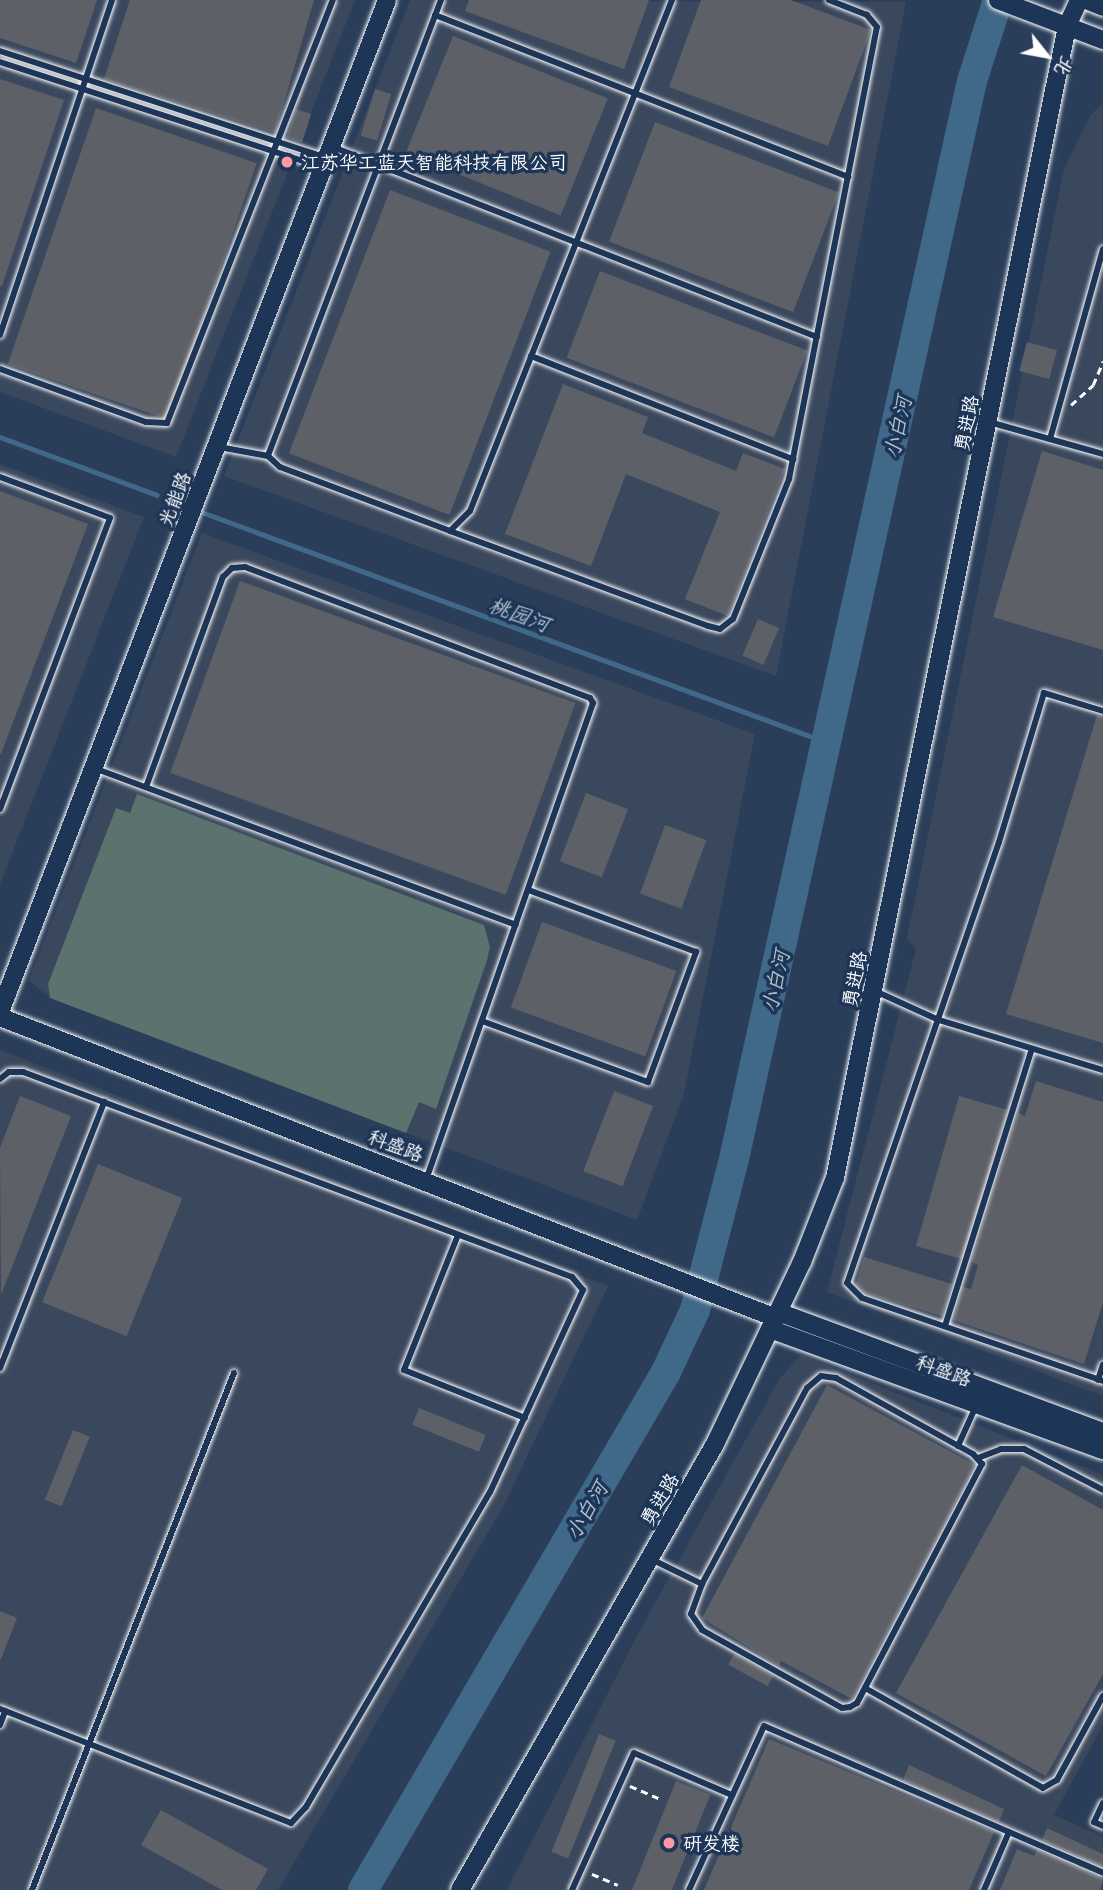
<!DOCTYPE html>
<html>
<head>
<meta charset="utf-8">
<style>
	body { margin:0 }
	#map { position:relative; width:1103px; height:1890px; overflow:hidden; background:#2a3e5a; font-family:"Playpen Sans","LXGW WenKai TC",sans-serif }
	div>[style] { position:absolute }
	.built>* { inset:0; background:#3a485e }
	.green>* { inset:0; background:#5b726e }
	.stream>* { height:5px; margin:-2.5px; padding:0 2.5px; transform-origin:2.5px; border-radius:2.5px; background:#406888 }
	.river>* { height:30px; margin:-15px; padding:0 15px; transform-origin:15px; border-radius:15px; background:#406888 }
	.building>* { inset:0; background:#5e6068; transform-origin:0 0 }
	.path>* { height:2.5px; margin-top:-1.25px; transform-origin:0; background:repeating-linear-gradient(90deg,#fff 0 7px,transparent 0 12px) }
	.roads { filter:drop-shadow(0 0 2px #fff) drop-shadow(0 0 2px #fff) }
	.lane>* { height:6px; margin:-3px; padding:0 3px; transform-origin:3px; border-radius:3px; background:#1d3557 }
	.secondary>* { height:18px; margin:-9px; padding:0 9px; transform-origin:9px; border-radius:9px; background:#1d3557 }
	.dots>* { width:19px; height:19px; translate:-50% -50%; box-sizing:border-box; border:4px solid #1d3557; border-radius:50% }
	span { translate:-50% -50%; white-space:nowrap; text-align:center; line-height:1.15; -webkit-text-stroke:7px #1d3557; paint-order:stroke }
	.poi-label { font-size:19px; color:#fff }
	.left { translate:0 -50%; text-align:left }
	.street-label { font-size:19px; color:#fff }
	.water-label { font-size:21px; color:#b3c3cf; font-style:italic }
	.north { position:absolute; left:1012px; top:21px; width:70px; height:70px; -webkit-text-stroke:5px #1d3557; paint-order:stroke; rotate:121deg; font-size:19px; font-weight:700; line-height:28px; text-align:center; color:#fff }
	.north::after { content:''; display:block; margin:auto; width:24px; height:32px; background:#fff; clip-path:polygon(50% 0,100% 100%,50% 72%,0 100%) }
</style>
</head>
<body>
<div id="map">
	<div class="built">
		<i style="clip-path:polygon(0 0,355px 0,176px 457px,0 392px)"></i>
		<i style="clip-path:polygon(410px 0,906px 2px,776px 676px,224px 476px)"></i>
		<i style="clip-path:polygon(1103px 102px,1103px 1396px,827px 1292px,916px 949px,907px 938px,1064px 169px,1090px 116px)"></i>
		<i style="clip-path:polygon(0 464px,144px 517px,0 884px)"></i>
		<i style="clip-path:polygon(202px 533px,755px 734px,684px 1094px,637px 1220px,50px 998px,29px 980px)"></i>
		<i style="clip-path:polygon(0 1050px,608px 1286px,504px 1505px,278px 1890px,0 1890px)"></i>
		<i style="clip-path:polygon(801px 1355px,1103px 1475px,1103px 1725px,1054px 1815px,1103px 1837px,1103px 1890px,507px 1890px,639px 1632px,780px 1378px)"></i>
	</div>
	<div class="green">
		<i style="clip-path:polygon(137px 794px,484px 925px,490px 947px,487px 960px,436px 1109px,419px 1102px,406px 1133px,50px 998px,48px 984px,116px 808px,130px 813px)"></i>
	</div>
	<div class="stream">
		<i style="left:0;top:437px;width:167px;rotate:20.3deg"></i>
		<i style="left:204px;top:513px;width:663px;rotate:20.21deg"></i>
	</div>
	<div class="river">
		<i style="left:363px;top:1890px;width:600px;rotate:-59.67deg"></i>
		<i style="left:666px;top:1372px;width:68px;rotate:-64.9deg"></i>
		<i style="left:695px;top:1310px;width:156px;rotate:-75.5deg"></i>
		<i style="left:734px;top:1159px;width:1104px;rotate:-77.55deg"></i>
		<i style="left:972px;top:81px;width:85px;rotate:-72.2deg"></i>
	</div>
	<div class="building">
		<i style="clip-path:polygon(0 0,97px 0,76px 63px,0 38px)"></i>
		<i style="clip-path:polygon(130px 0,314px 0,275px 133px,104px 79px)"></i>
		<i style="clip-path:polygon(469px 0,649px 0,624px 69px,465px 11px)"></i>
		<i style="clip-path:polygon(701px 0,791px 0,871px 30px,828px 146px,669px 87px)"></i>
		<i style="left:453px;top:36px;width:167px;height:126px;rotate:22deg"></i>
		<i style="clip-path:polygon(0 79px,64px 100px,2px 286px,0 286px)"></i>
		<i style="left:375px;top:89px;width:17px;height:49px;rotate:17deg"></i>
		<i style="left:96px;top:108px;width:170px;height:271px;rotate:19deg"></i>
		<i style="left:296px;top:109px;width:16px;height:30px;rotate:18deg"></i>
		<i style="left:655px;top:122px;width:197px;height:128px;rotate:21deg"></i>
		<i style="left:390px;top:190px;width:172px;height:282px;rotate:21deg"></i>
		<i style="left:600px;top:271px;width:222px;height:93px;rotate:21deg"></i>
		<i style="left:1027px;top:342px;width:31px;height:30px;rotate:15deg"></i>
		<i style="clip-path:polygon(563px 384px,648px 417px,642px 433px,736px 471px,743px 453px,785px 469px,728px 616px,685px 599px,720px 512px,626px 474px,591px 566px,505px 534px)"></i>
		<i style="clip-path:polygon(1042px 451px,1103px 470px,1103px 650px,993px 617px)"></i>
		<i style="clip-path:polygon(0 491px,88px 524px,1px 754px,0 754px)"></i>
		<i style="left:240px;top:581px;width:357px;height:204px;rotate:20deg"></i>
		<i style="left:758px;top:619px;width:23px;height:40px;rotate:23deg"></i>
		<i style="clip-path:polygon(1097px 715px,1103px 717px,1103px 1043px,1006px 1014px)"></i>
		<i style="left:586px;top:793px;width:45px;height:73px;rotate:21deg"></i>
		<i style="left:665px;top:825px;width:44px;height:73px;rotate:20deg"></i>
		<i style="left:542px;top:922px;width:143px;height:91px;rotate:20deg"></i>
		<i style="clip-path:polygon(1036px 1081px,1103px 1102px,1103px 1302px,1084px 1364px,953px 1320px,963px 1287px,971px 1289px,978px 1265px,971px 1262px,1018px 1113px,1025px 1116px)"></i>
		<i style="left:614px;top:1091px;width:42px;height:86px;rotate:21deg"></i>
		<i style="clip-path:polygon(20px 1096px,71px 1116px,1px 1295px,0 1148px)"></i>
		<i style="left:959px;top:1096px;width:50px;height:156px;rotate:16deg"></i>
		<i style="left:98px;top:1164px;width:91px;height:149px;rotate:22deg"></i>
		<i style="clip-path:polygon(864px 1257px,952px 1284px,942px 1316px,865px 1293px,856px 1284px)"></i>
		<i style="clip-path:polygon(827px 1385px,975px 1465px,852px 1699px,781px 1661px,779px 1666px,702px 1618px)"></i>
		<i style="left:419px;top:1408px;width:72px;height:18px;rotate:22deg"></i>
		<i style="left:73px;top:1430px;width:18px;height:75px;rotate:22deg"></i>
		<i style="clip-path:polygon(1022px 1465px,1103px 1510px,1103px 1674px,1046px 1776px,896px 1693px)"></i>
		<i style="clip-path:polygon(0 1611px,17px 1618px,1px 1659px,0 1659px)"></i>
		<i style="left:734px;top:1654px;width:45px;height:12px;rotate:29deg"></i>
		<i style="left:599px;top:1734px;width:18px;height:127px;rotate:22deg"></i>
		<i style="clip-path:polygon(769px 1739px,994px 1832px,969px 1890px,704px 1890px)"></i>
		<i style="clip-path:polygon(909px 1765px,1004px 1809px,999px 1822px,903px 1780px)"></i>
		<i style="left:676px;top:1781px;width:37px;height:119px;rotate:22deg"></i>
		<i style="clip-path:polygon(161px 1810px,268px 1869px,256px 1890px,222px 1890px,141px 1845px)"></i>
		<i style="clip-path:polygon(1047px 1828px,1103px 1854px,1103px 1867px,1042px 1840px)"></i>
		<i style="clip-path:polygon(1017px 1849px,1034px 1856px,1037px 1850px,1103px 1879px,1100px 1890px,1000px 1890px)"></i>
	</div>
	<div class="path">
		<i style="left:1071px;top:405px;width:30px;rotate:-42deg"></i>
		<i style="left:1093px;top:385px;width:26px;rotate:-67deg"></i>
		<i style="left:630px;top:1786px;width:33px;rotate:23deg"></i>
		<i style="left:592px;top:1874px;width:28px;rotate:23deg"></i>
	</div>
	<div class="roads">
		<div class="lane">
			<i style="left:441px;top:0;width:488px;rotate:110.8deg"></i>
			<i style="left:268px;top:456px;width:16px;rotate:43deg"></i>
			<i style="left:280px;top:467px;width:182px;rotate:20.6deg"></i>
			<i style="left:450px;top:531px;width:28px;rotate:-45deg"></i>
			<i style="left:470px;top:511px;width:549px;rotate:-68.43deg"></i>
			<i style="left:435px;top:15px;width:444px;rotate:21.4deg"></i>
			<i style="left:0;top:51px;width:342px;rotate:18.1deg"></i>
			<i style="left:0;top:62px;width:338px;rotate:18.1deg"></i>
			<i style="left:333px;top:147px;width:520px;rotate:21.43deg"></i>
			<i style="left:0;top:335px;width:353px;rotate:-71.5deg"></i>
			<i style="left:531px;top:356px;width:282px;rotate:21.5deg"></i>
			<i style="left:0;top:369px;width:155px;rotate:20deg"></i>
			<i style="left:146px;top:422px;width:21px;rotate:3deg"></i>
			<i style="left:167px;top:423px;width:454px;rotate:-68.6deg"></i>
			<i style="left:989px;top:422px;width:118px;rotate:15.7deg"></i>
			<i style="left:1050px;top:439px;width:197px;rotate:-74.4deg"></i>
			<i style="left:219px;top:447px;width:50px;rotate:10.4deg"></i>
			<i style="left:0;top:477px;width:117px;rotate:20.4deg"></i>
			<i style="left:110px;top:518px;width:311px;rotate:110.7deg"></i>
			<i style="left:450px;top:531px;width:275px;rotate:20.2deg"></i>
			<i style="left:708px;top:626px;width:12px;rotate:14deg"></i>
			<i style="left:720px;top:629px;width:16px;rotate:-38deg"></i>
			<i style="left:733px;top:619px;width:151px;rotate:-68.2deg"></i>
			<i style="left:789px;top:479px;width:460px;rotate:-79deg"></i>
			<i style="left:877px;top:27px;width:16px;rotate:-130deg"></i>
			<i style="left:867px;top:15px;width:41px;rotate:-158.5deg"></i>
			<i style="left:1103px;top:711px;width:62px;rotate:-163deg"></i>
			<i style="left:1044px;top:693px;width:156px;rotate:106.8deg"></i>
			<i style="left:999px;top:842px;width:466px;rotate:109deg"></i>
			<i style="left:847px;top:1283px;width:21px;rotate:45deg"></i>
			<i style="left:862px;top:1298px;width:255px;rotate:19deg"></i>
			<i style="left:94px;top:768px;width:450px;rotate:20.4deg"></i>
			<i style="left:146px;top:787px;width:224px;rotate:-69.9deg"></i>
			<i style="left:223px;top:577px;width:13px;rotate:-45deg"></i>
			<i style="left:232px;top:568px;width:13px;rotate:-4deg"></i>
			<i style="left:245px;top:567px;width:369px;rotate:20.8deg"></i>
			<i style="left:590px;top:698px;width:6px;rotate:59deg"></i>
			<i style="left:593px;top:703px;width:505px;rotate:109.3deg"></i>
			<i style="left:875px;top:991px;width:70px;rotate:24.4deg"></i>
			<i style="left:939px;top:1020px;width:171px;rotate:17deg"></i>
			<i style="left:482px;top:1021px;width:177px;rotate:20.2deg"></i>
			<i style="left:648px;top:1082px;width:139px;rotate:-69.7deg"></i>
			<i style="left:696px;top:952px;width:179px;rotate:-159.7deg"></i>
			<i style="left:0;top:1079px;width:11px;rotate:-38deg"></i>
			<i style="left:9px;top:1072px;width:14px"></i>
			<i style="left:23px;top:1072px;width:586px;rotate:20.48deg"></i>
			<i style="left:572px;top:1277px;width:17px;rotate:50deg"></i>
			<i style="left:583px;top:1290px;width:222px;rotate:114.7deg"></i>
			<i style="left:490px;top:1492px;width:365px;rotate:120.3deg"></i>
			<i style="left:306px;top:1807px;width:22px;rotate:133deg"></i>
			<i style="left:291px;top:1823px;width:313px;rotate:-158.6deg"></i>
			<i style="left:458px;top:1235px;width:145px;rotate:111.8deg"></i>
			<i style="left:404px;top:1370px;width:130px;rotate:21.6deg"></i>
			<i style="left:945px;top:1326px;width:290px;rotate:-72.6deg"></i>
			<i style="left:0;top:1368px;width:286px;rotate:-68.6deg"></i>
			<i style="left:1098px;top:1380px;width:16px;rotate:-72deg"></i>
			<i style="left:958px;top:1446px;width:44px;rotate:-65.8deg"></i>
			<i style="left:978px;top:1458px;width:25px;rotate:-21deg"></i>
			<i style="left:1001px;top:1449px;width:23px"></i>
			<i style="left:1024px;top:1449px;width:89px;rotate:27.4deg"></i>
			<i style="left:651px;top:1559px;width:57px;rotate:26.1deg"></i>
			<i style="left:702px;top:1584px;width:32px;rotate:110deg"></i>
			<i style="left:691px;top:1614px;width:19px;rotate:55deg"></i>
			<i style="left:702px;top:1630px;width:160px;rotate:29.1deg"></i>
			<i style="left:842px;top:1708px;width:8px;rotate:-7deg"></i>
			<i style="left:850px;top:1707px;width:8px;rotate:-30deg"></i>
			<i style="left:857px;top:1703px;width:270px;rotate:-62.4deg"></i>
			<i style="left:982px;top:1464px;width:13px;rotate:-132deg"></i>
			<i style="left:973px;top:1454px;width:157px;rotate:-151deg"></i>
			<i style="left:836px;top:1378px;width:15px;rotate:-172deg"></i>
			<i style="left:821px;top:1376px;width:18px;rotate:139deg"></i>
			<i style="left:807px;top:1388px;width:222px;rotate:118.2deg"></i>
			<i style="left:865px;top:1688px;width:204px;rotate:29.3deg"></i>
			<i style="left:1043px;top:1788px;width:16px;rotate:-30deg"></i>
			<i style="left:1057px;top:1780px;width:96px;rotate:-61.3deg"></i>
			<i style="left:0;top:1725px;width:15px;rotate:-70deg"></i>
			<i style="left:1103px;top:1803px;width:21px;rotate:115deg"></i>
			<i style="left:1094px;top:1822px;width:10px;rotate:24deg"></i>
			<i style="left:32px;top:1890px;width:555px;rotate:-68.66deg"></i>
			<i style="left:572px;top:1890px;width:150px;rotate:-65.7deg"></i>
			<i style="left:634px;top:1753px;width:107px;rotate:23.2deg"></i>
			<i style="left:689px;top:1890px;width:180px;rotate:-65.4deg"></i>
			<i style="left:764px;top:1726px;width:369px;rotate:23.4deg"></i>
			<i style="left:984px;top:1890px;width:63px;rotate:-66.7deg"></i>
		</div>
		<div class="secondary">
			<i style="left:998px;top:0;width:112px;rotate:20.9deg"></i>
			<i style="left:1086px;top:0;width:18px;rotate:22deg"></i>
			<i style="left:0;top:1012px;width:1083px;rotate:-69.07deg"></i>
			<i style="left:0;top:1017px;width:832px;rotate:21.2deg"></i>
			<i style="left:778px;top:1312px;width:346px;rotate:20.3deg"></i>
			<i style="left:770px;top:1329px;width:354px;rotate:20deg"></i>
			<i style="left:460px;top:1890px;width:514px;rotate:-60.24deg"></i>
			<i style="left:715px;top:1444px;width:202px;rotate:-64.5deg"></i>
			<i style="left:802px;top:1262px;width:90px;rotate:-68.6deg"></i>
			<i style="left:835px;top:1178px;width:1175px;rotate:-78.61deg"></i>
			<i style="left:1067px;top:26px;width:29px;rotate:-65deg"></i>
		</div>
	</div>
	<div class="dots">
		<i style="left:287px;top:162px;background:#ff9aa2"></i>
		<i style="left:669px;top:1843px;background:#ff9aa2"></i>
	</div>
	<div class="poi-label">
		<span class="left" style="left:301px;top:162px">江苏华工蓝天智能科技有限公司</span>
		<span class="left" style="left:683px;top:1843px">研发楼</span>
	</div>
	<div class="street-label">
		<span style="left:966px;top:423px;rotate:-79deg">勇进路</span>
		<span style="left:174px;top:499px;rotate:-69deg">光能路</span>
		<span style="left:854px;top:979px;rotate:-79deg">勇进路</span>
		<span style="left:396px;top:1145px;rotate:21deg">科盛路</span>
		<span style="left:944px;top:1370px;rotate:20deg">科盛路</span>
		<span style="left:659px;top:1499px;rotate:-60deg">勇进路</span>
	</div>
	<div class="water-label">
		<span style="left:896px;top:427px;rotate:-78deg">小白河</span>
		<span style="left:520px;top:613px;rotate:20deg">桃园河</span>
		<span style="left:774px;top:981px;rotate:-78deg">小白河</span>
		<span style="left:585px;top:1510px;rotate:-60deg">小白河</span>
	</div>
	<div class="north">北</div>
</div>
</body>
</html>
